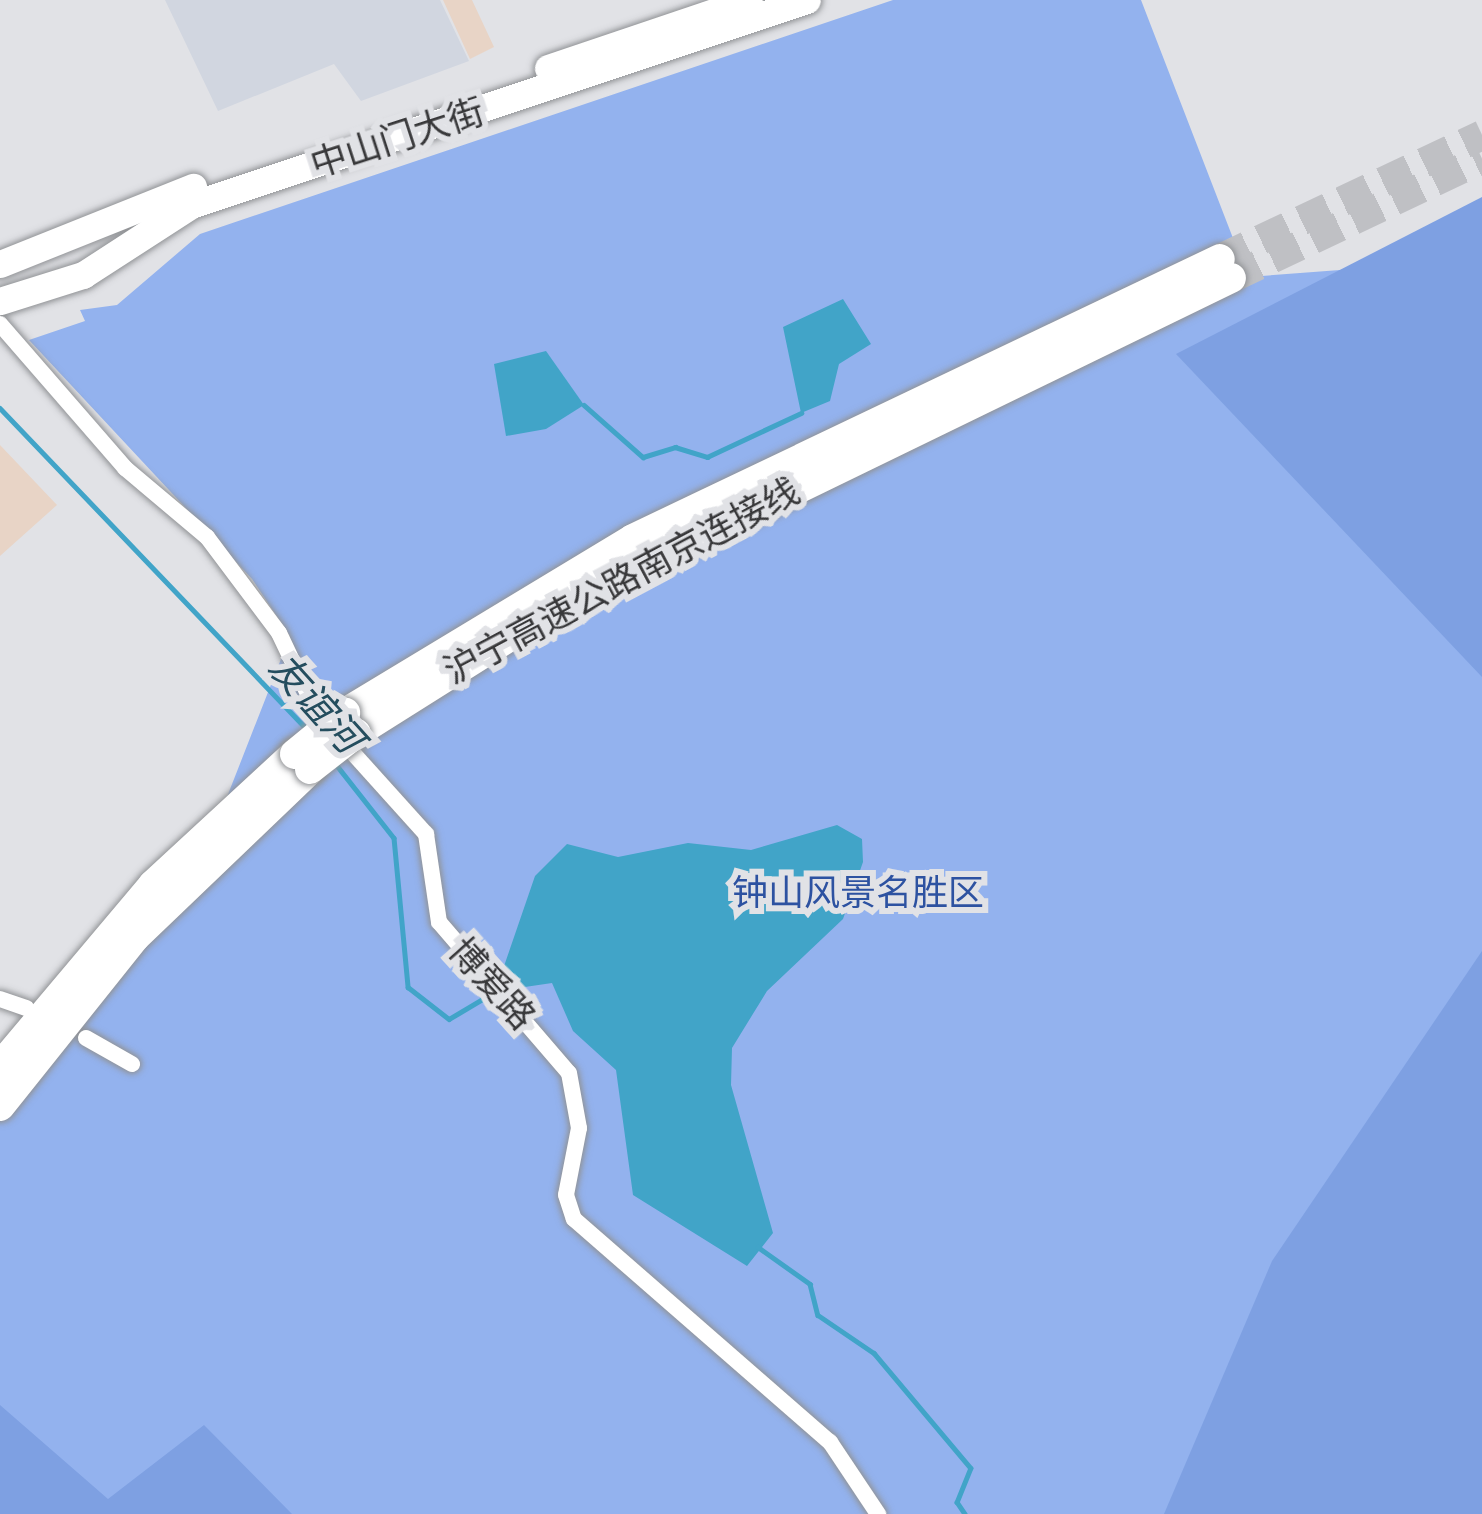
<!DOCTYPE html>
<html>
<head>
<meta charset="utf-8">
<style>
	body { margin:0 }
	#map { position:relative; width:1482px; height:1514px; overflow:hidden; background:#e1e2e6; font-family:Mulish,"Noto Sans SC",sans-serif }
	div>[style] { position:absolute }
	.commercial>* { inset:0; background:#e8d4c6 }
	.built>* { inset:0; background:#d1d6e0 }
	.green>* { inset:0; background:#93b2ee }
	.forest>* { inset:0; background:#7ea0e2 }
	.water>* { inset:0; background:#41a4c8 }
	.stream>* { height:4.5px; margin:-2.25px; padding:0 2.25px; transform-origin:2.25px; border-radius:2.25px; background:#41a4c8 }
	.highway-tunnel>* { height:30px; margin-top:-15px; transform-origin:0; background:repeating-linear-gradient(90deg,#bfc0c4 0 30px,transparent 0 45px) }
	.roads { filter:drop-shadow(0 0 3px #919396) drop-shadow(0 0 3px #919396) }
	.street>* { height:16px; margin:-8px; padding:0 8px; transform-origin:8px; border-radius:8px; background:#fff }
	.primary>* { height:27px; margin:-13.5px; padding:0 13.5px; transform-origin:13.5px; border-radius:13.5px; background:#fff }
	.highway>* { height:30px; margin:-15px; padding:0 15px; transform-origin:15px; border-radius:15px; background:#fff }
	.bridges { filter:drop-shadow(0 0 3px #919396) drop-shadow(0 0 3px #919396) }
	.highway-bridge>* { height:30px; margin:-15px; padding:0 15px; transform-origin:15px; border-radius:15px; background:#fff }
	span { translate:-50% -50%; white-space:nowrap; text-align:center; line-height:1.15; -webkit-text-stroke:12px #e1e2e6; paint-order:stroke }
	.street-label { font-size:36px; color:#38383a }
	.park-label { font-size:36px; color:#2d52a1 }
	.water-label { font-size:39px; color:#244d5e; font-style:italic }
</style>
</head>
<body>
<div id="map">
	<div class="commercial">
		<i style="clip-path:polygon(443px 0,472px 0,494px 47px,470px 59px)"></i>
		<i style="clip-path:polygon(0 445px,57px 505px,0 556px)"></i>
	</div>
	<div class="built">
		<i style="clip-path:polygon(165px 0,440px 0,469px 61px,361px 101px,334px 64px,218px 111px)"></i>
	</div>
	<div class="green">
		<i style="clip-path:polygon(893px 0,1141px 0,1248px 277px,1340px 270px,1482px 442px,1482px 1514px,0 1514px,0 1119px,198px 871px,290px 636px,252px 579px,29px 340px,85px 321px,80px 310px,117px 305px,200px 234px)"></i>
	</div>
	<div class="forest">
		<i style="clip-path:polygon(1482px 197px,1482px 677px,1176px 354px)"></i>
		<i style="clip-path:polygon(1482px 951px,1482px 1514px,1164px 1514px,1272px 1261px)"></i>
		<i style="clip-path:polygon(0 1405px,108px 1499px,204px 1425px,292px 1514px,0 1514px)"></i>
	</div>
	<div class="water">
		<i style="clip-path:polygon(843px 299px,871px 344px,839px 364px,830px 401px,801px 413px,783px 327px)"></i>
		<i style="clip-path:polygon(546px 351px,584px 405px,546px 429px,506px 436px,494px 364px)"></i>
		<i style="clip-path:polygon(837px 825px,862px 839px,863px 862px,843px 919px,767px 991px,732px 1048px,731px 1085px,773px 1233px,747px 1266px,633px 1195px,616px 1070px,573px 1031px,552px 983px,518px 988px,503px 969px,535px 876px,567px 844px,618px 857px,688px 843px,751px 850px)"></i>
	</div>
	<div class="stream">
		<i style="left:584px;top:405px;width:79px;rotate:41.4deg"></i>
		<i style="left:643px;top:457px;width:34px;rotate:-17deg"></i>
		<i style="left:675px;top:447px;width:34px;rotate:17deg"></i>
		<i style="left:707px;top:457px;width:104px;rotate:-25.1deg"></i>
		<i style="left:0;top:408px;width:447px;rotate:46.3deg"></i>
		<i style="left:335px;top:763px;width:95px;rotate:51.8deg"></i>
		<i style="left:394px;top:838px;width:150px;rotate:84.6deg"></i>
		<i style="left:408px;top:987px;width:52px;rotate:38deg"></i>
		<i style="left:449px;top:1019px;width:49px;rotate:-30.8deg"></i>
		<i style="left:758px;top:1247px;width:64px;rotate:35.4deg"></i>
		<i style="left:810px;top:1284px;width:32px;rotate:76deg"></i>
		<i style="left:818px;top:1315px;width:68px;rotate:34.2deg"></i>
		<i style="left:874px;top:1353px;width:150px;rotate:49.9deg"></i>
		<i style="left:971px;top:1468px;width:37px;rotate:112deg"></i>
		<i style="left:957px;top:1502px;width:14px;rotate:56deg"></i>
	</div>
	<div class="highway-tunnel">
		<i style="left:1220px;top:259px;width:290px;rotate:-25.3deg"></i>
		<i style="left:1231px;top:278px;width:278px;rotate:-25.4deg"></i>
	</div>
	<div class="roads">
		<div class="street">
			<i style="left:0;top:324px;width:191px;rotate:49deg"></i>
			<i style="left:125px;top:468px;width:107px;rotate:40.1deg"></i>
			<i style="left:207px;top:537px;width:120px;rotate:53.1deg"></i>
			<i style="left:279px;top:633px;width:89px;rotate:64.6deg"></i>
			<i style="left:317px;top:713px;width:163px;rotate:48deg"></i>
			<i style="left:426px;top:834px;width:89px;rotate:81.6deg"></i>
			<i style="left:439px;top:922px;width:199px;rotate:49.3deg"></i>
			<i style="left:569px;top:1073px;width:56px;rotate:79.7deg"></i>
			<i style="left:579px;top:1128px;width:68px;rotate:101deg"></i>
			<i style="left:566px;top:1195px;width:25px;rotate:72deg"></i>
			<i style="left:574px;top:1219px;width:340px;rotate:41.1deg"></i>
			<i style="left:830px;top:1442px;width:87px;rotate:56.3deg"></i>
			<i style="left:0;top:999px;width:28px;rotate:19deg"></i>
			<i style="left:86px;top:1038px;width:53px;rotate:29.5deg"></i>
		</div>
		<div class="primary">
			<i style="left:548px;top:68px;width:212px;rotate:-18.7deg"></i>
			<i style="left:0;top:264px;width:208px;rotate:-21.8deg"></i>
			<i style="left:0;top:301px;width:87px;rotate:-17.4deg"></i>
			<i style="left:83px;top:275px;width:129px;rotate:-32.9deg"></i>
			<i style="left:191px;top:205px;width:649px;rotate:-18.41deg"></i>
		</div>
		<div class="highway">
			<i style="left:345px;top:713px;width:336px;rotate:-31.1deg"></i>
			<i style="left:633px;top:539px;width:650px;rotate:-25.5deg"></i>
			<i style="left:356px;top:733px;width:242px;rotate:-32.2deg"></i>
			<i style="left:561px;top:604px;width:745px;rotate:-25.95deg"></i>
			<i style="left:0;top:1067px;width:238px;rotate:-49.9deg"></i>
			<i style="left:153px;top:885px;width:193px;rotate:-42.7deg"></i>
			<i style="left:0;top:1106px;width:216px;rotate:-51.4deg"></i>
			<i style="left:135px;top:937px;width:243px;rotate:-43.8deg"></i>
		</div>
	</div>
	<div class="bridges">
		<div class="highway-bridge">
			<i style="left:295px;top:754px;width:65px;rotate:-39.4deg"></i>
			<i style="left:310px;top:769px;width:58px;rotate:-38deg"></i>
		</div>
	</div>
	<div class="street-label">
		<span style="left:397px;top:137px;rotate:-18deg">中山门大街</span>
		<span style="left:621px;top:580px;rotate:-28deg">沪宁高速公路南京连接线</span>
		<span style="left:493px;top:983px;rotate:48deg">博爱路</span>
	</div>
	<div class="park-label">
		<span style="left:858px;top:892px">钟山风景名胜区</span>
	</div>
	<div class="water-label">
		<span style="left:316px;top:703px;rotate:48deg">友谊河</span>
	</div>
</div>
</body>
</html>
